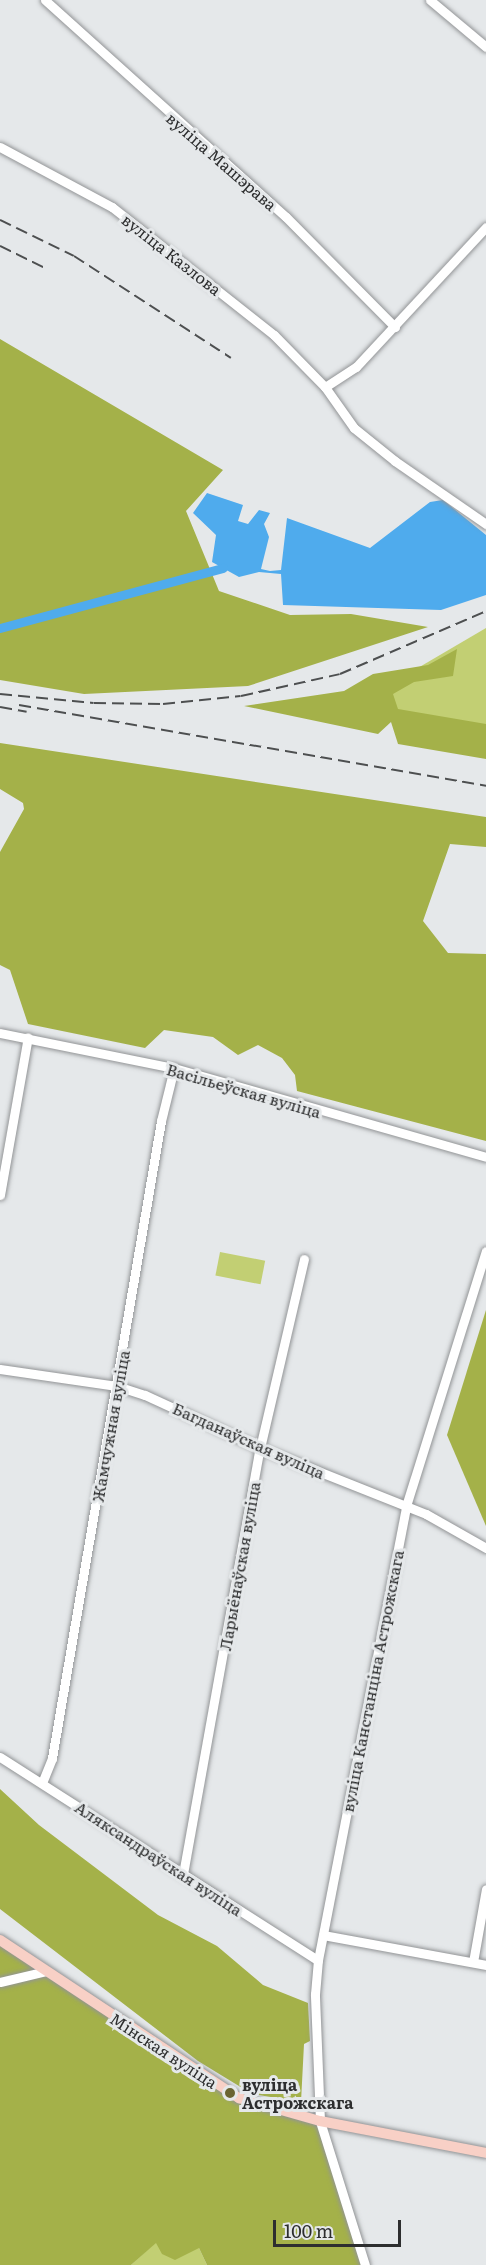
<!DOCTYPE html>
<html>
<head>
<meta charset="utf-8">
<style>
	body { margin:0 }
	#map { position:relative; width:486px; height:2265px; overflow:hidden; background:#e5e8ea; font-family:Literata,serif }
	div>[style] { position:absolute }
	.green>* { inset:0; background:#c2cf73; transform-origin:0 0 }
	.forest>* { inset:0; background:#a4b149 }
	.water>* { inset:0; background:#4fabed }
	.canal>* { height:9px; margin:-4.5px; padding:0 4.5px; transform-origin:4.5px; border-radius:4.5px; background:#4fabed }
	.roads { filter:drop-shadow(0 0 2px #929496) drop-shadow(0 0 2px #929496) }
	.minor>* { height:9px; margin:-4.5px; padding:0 4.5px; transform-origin:4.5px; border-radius:4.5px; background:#fff }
	.major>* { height:10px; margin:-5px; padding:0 5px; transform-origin:5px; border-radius:5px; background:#f8d0c6 }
	.rail>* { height:2px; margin-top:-1px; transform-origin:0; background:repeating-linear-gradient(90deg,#4d4f50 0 12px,transparent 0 18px) }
	.dots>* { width:16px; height:16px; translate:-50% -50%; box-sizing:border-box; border:3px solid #e5e8ea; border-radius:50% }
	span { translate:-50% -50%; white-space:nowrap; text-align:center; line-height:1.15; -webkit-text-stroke:6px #e5e8ea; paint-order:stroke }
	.street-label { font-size:16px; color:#2d2e2f }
	.poi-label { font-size:16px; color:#2d2e2f; font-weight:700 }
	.left { translate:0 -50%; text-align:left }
	.scale { position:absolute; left:273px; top:2220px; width:128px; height:27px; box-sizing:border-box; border:3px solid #2d2e2f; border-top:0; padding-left:8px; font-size:18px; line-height:21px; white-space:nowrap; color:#2d2e2f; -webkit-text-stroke:4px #e5e8ea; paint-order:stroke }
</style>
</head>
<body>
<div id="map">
	<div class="green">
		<i style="clip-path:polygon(486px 628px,486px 732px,389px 711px,382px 689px)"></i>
		<i style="left:220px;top:1252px;width:46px;height:24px;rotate:11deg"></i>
		<i style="clip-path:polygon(156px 2242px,199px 2248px,207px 2265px,131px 2265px)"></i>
	</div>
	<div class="forest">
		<i style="clip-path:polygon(0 339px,223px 470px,186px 511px,219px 591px,290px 615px,351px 614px,428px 627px,248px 686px,84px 694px,0 680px)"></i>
		<i style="clip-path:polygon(457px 649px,453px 676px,414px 682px,393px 694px,398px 709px,486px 724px,486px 759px,398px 744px,391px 722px,378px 734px,244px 706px,344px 691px,373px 674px,428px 665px)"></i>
		<i style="clip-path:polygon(0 743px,486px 817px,486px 847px,450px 844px,423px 921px,448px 953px,486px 954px,486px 1141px,297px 1091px,295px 1075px,282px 1058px,258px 1045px,238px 1055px,213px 1037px,164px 1030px,145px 1048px,28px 1024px,10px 970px,0 965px,0 852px,24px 809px,23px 803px,0 789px)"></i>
		<i style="clip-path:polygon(486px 1310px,486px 1526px,447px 1435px)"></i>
		<i style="clip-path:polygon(0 1789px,39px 1825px,158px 1915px,217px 1946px,263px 1985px,308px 2003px,310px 2041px,304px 2044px,301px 2102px,252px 2094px,198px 2061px,0 1909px)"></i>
		<i style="clip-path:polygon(0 1940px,222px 2088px,320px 2121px,365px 2265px,207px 2265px,199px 2248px,175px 2260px,162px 2254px,156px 2243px,131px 2265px,0 2265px)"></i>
	</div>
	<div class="water">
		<i style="clip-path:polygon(207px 493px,243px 505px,238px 521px,248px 524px,259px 510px,270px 513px,264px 524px,269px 537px,261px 569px,270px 571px,281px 570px,287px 518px,370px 548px,430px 502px,443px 500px,486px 535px,486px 595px,441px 610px,283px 605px,281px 574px,259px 572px,239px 577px,212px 562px,216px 535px,193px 513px)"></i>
	</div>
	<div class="canal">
		<i style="left:0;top:628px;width:231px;rotate:-15.1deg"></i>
	</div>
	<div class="roads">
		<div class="minor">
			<i style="left:45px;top:0;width:324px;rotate:42deg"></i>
			<i style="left:286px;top:217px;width:155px;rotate:45.3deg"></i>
			<i style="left:430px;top:0;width:73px;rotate:40deg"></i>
			<i style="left:0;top:147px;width:127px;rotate:28.2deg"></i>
			<i style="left:112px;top:207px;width:206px;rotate:38.3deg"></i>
			<i style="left:274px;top:335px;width:73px;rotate:45.6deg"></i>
			<i style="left:325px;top:387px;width:50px;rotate:54.7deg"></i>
			<i style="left:354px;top:428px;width:53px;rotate:38.8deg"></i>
			<i style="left:395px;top:461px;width:111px;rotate:34.7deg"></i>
			<i style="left:325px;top:387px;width:37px;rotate:-33deg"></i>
			<i style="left:356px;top:367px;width:191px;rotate:-47.1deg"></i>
			<i style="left:0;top:1033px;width:177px;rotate:11.4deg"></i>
			<i style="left:174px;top:1068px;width:324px;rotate:15.9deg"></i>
			<i style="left:0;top:1195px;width:160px;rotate:-80deg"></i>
			<i style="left:0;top:1369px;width:118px;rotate:8.3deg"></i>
			<i style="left:117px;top:1386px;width:29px;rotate:18deg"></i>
			<i style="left:145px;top:1395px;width:127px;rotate:24.7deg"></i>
			<i style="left:260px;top:1448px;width:179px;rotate:21.7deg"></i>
			<i style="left:426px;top:1514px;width:69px;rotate:29.5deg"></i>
			<i style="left:0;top:1757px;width:377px;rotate:32.6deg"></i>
			<i style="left:42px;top:1783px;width:27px;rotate:-68deg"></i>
			<i style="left:52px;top:1758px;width:646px;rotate:-80.29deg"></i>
			<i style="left:161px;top:1121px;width:55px;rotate:-76.2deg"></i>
			<i style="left:183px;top:1874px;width:433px;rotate:-79.8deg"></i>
			<i style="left:260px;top:1448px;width:194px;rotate:-76.9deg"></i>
			<i style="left:323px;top:1935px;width:166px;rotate:10.4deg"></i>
			<i style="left:473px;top:1962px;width:74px;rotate:-79.9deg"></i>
			<i style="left:0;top:1982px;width:47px;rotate:-13.4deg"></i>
			<i style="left:365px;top:2265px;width:151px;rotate:-107.4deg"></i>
			<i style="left:320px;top:2121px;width:127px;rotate:-92.3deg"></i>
			<i style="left:315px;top:1994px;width:34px;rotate:-85deg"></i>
			<i style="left:318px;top:1960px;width:462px;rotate:-79deg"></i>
			<i style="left:406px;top:1506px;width:267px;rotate:-72.6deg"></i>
		</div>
		<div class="major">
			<i style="left:0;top:1940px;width:287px;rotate:33.5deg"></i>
			<i style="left:239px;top:2098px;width:84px;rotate:15.9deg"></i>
			<i style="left:320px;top:2121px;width:169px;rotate:10.9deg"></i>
		</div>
	</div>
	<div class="rail">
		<i style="left:0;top:220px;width:82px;rotate:25.9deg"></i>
		<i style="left:74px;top:256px;width:187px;rotate:33deg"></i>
		<i style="left:0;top:246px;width:48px;rotate:26deg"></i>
		<i style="left:0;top:694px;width:94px;rotate:5.5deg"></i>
		<i style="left:94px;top:703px;width:69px;rotate:0.8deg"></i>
		<i style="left:163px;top:704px;width:78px;rotate:-5.9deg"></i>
		<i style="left:241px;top:696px;width:101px;rotate:-12.5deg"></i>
		<i style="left:340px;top:674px;width:159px;rotate:-23.3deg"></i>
		<i style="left:19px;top:705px;width:474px;rotate:9.8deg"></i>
		<i style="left:0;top:707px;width:27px;rotate:10deg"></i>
	</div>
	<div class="dots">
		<i style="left:230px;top:2093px;background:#6a6532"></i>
	</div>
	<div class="street-label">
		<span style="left:222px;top:161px;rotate:41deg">вуліца Машэрава</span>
		<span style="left:172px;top:254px;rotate:38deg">вуліца Казлова</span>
		<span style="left:244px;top:1090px;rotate:16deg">Васільеўская вуліца</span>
		<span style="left:110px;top:1426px;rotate:-80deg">Жамчужная вуліца</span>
		<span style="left:249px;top:1440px;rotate:24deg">Багданаўская вуліца</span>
		<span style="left:239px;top:1566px;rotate:-80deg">Ларыёнаўская вуліца</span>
		<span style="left:372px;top:1681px;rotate:-79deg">вуліца Канстанціна Астрожскага</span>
		<span style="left:159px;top:1858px;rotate:33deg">Аляксандраўская вуліца</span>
		<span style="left:164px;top:2050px;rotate:33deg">Мінская вуліца</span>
	</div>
	<div class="poi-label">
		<span class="left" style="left:242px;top:2093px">вуліца<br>Астрожскага</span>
	</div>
	<div class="scale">100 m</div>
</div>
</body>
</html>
